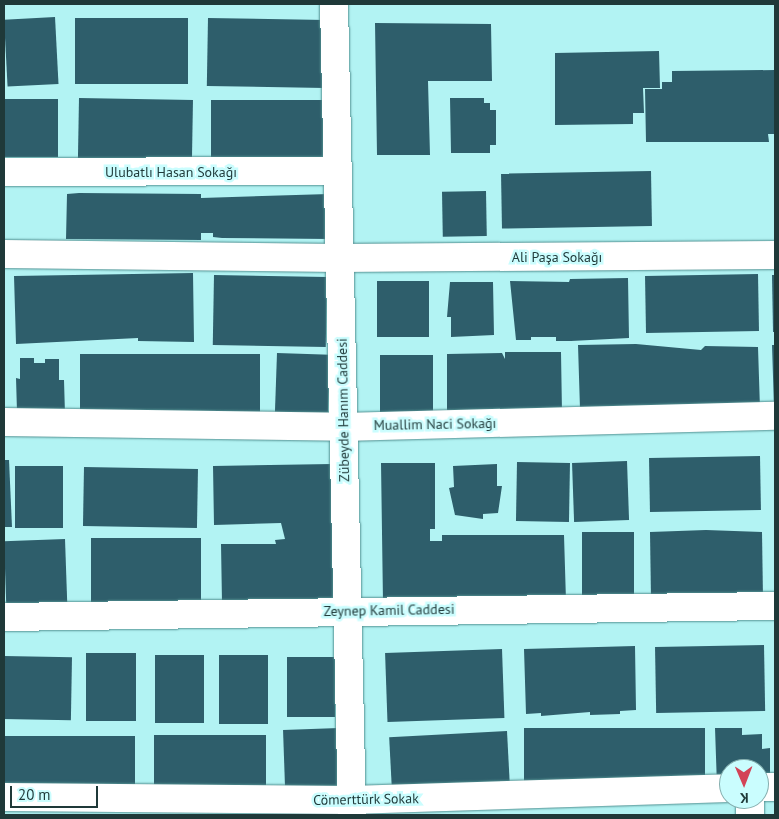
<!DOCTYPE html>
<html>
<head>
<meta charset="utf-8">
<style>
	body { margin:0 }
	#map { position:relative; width:779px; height:819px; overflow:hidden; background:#b2f3f3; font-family:"PT Sans",sans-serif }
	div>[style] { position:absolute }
	.building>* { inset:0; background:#2e5e6b; transform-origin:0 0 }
	.roads { filter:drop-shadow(0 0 1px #518f90) drop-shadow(0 0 1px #518f90) }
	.minor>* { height:28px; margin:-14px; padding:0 14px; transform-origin:14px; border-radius:14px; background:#fff }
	span { translate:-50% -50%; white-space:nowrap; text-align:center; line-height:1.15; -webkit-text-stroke:5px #cafdfe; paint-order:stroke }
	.street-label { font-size:14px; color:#1f3939 }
	.frame { position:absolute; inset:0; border:5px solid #1f3939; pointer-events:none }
	.north { position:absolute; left:719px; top:759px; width:50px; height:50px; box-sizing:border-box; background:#cafdfe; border:1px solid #86afaf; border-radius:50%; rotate:179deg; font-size:14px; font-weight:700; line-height:20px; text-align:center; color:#1f3939 }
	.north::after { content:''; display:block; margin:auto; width:18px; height:22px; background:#d34357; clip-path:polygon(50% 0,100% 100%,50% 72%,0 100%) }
	.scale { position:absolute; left:10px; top:786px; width:88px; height:22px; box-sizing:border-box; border:2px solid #1f3939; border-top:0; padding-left:6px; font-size:15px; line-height:18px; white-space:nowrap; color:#1f3939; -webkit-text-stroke:4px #cafdfe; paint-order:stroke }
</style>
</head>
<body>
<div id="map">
	<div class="building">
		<i style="left:55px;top:17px;width:67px;height:51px;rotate:87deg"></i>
		<i style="left:75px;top:18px;width:113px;height:66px"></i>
		<i style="left:208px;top:18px;width:118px;height:68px;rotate:1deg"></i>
		<i style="clip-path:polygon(375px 23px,491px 24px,492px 81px,428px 81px,430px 155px,377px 155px)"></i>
		<i style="clip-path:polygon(659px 51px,660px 88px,643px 88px,644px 113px,633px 113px,633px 124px,555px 125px,555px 53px)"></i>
		<i style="clip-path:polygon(775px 70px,775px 134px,768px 134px,769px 142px,646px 142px,645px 89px,662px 89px,662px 82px,672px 82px,672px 71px)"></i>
		<i style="left:79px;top:98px;width:114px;height:60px;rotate:1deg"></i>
		<i style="clip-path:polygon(450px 98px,484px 98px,484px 103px,490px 103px,490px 110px,496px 110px,496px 145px,490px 145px,490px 153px,451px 153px)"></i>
		<i style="left:4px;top:99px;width:54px;height:58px"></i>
		<i style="left:211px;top:100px;width:115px;height:58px"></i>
		<i style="left:651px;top:171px;width:55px;height:150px;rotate:89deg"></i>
		<i style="left:486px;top:191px;width:45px;height:44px;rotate:89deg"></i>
		<i style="clip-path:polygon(79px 193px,201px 194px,201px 198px,329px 194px,330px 239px,222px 238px,213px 237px,213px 233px,201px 233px,201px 240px,66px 239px,67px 194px)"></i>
		<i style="clip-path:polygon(193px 273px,194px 342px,138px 341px,138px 338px,16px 344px,14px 276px)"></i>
		<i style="left:758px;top:274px;width:57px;height:113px;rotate:89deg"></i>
		<i style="left:214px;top:275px;width:113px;height:70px;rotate:1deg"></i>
		<i style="clip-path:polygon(772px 275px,775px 275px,775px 332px,773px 332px)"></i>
		<i style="clip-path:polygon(628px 278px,629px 338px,571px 341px,556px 341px,556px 337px,531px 337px,531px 340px,516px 340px,510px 281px,569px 282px,570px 279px)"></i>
		<i style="left:377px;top:281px;width:52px;height:56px"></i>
		<i style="clip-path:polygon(450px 282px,493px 282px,494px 335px,451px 337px,451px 317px,447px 317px)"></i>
		<i style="clip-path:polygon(636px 344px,701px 350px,705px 346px,758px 347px,760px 409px,580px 409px,578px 345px)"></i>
		<i style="clip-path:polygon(772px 345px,775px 345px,775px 409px,774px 409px)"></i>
		<i style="clip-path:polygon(505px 352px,561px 352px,562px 413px,447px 413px,447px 354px,502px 353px,505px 359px)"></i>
		<i style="left:277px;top:353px;width:53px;height:63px;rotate:2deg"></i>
		<i style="left:260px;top:354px;width:62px;height:180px;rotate:90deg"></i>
		<i style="left:380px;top:355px;width:53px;height:57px"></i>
		<i style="clip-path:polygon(20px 358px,34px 358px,34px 363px,45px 363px,45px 359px,59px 359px,59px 380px,64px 380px,65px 414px,17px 412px,16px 378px,20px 379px)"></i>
		<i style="left:760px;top:456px;width:54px;height:111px;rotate:89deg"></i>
		<i style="clip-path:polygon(4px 460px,9px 460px,12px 527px,4px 527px)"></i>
		<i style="left:627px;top:461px;width:59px;height:55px;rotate:88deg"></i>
		<i style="left:517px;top:462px;width:53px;height:59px;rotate:1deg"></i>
		<i style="clip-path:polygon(381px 463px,435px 463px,435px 529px,430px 529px,430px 541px,442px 541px,442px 535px,564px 535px,566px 601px,383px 602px)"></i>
		<i style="clip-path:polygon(332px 464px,338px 603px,222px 603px,221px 544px,276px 544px,275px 540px,285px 539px,281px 523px,214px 525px,213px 466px)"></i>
		<i style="clip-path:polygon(497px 464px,497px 486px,502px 486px,498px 513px,483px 514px,483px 519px,455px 515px,449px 488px,454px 487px,453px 466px)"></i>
		<i style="left:15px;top:466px;width:48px;height:62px"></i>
		<i style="left:84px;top:467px;width:114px;height:59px;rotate:1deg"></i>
		<i style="clip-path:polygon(706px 530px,762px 532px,763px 599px,651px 599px,650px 532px)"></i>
		<i style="left:582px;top:532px;width:52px;height:69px"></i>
		<i style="left:91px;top:538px;width:110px;height:67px"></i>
		<i style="left:65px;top:539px;width:66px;height:61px;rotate:88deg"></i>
		<i style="left:764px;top:645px;width:66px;height:109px;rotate:89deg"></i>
		<i style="clip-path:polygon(635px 646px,636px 710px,620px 711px,620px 714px,590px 715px,590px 712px,541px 716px,541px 713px,526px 714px,524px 649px)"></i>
		<i style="left:502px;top:649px;width:69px;height:117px;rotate:88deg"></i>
		<i style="left:86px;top:653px;width:50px;height:68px"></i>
		<i style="left:155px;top:655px;width:49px;height:68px"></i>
		<i style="left:219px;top:655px;width:49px;height:69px"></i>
		<i style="left:4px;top:656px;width:68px;height:63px;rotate:1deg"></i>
		<i style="left:287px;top:657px;width:48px;height:60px"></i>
		<i style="left:339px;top:728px;width:66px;height:56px;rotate:88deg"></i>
		<i style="left:524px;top:728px;width:181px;height:61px"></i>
		<i style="clip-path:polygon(715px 728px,742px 728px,742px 735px,762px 734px,762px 749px,770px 748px,770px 784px,759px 785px,759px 769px,729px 769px,729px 785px,717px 786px)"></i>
		<i style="left:507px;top:731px;width:59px;height:118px;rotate:87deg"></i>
		<i style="left:154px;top:735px;width:112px;height:58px"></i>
		<i style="left:4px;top:736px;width:131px;height:57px"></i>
	</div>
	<div class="roads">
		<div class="minor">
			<i style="left:334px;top:4px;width:811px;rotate:88.73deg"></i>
			<i style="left:4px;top:172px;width:334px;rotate:-0.2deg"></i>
			<i style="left:4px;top:254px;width:335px;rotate:0.7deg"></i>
			<i style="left:339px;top:258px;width:436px;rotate:-0.4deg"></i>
			<i style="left:4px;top:422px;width:339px;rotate:0.8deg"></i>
			<i style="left:343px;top:427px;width:432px;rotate:-1.5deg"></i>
			<i style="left:4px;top:617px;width:771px;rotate:-0.82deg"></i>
			<i style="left:759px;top:787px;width:16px"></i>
			<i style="left:4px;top:797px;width:347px;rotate:0.5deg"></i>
			<i style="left:351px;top:800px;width:378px;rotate:-1.8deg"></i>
			<i style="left:750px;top:815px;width:16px;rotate:-90deg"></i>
		</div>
	</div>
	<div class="street-label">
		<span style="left:171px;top:172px">Ulubatlı Hasan Sokağı</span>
		<span style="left:557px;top:257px">Ali Paşa Sokağı</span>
		<span style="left:343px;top:410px;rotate:-91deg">Zübeyde Hanım Caddesi</span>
		<span style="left:435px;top:424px;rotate:-1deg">Muallim Naci Sokağı</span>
		<span style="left:389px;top:610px;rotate:-1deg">Zeynep Kamil Caddesi</span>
		<span style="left:366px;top:799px;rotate:-1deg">Cömerttürk Sokak</span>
	</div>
	<div class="frame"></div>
	<div class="north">K</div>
	<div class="scale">20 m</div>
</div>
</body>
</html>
